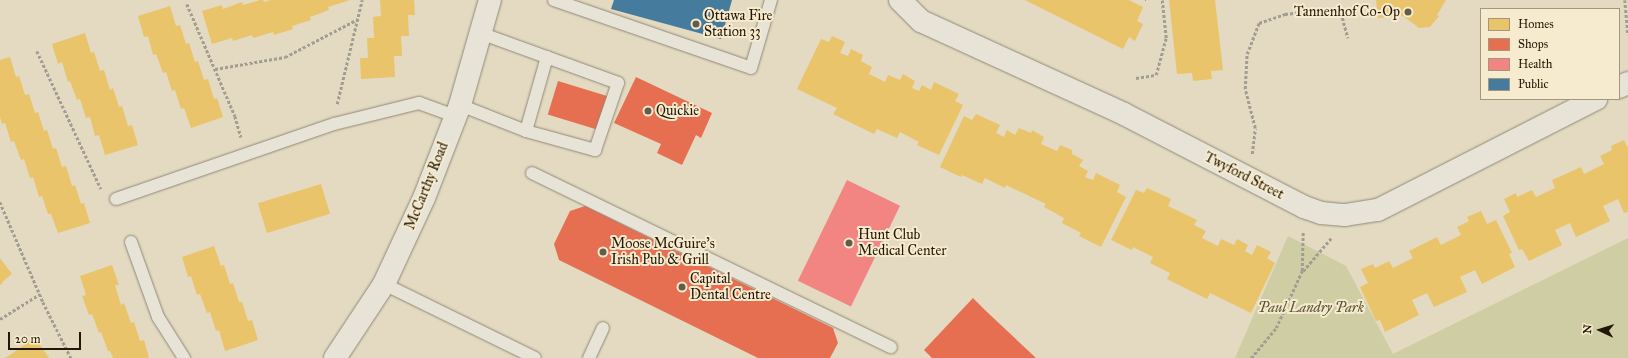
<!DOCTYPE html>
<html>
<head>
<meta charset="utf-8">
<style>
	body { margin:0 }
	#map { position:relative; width:1628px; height:358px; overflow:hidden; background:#e3dac1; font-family:"IM FELL Great Primer",serif }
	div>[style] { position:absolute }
	.green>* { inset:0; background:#cecda3 }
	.homes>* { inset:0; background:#e9c46a; transform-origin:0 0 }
	.shops>* { inset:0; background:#e76f51; transform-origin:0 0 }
	.health>* { inset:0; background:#f28482; transform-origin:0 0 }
	.public>* { inset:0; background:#457b9d }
	.path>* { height:2.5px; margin-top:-1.25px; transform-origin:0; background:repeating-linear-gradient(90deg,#a29d92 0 3px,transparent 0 5px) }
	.roads { filter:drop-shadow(0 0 1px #8f8878) drop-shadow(0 0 1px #8f8878) }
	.lane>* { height:12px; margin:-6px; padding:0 6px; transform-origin:6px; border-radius:6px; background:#e8e3d7 }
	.street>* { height:22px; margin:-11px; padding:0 11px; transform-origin:11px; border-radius:11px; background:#e8e3d7 }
	.secondary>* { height:22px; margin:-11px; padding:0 11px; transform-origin:11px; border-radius:11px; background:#e8e3d7 }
	.dots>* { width:11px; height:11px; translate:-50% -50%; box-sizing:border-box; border:2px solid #f6ebce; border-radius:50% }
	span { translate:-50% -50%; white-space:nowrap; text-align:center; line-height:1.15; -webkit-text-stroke:4px #f6ebce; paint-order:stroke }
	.poi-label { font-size:14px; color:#231605 }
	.right { translate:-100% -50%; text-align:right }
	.left { translate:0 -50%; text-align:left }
	.street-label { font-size:14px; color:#231605 }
	.park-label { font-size:14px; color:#595234; font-style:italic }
	.legend { position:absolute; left:1480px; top:8px; width:140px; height:92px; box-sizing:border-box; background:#f6ebce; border:1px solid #a2967e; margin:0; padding:5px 7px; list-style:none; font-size:12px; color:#231605 }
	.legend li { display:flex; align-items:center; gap:8px; height:20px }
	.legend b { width:20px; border:1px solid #a2967e }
	.north { position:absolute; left:1580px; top:310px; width:40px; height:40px; -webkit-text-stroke:3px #f6ebce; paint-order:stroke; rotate:274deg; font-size:11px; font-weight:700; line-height:16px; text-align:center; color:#231605 }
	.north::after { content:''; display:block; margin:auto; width:14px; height:18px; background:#231605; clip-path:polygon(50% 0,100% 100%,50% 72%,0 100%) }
	.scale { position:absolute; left:8px; top:332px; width:73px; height:18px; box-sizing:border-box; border:2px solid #231605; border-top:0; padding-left:5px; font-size:12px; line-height:14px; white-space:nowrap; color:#231605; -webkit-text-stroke:3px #f6ebce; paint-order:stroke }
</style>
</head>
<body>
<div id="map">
	<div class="green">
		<i style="clip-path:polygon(1288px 236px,1346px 266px,1393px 354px,1628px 238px,1628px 358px,1235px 358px)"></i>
	</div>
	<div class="homes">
		<i style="clip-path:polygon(260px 0,263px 0,264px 2px,271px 0,350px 0,328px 7px,329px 10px,310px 17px,311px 20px,292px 26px,293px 29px,274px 35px,273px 32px,253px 38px,252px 35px,233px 41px,232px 38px,212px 44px,202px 11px,222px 5px,223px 9px,242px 2px,243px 5px)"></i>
		<i style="clip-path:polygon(380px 0,414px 0,415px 15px,408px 15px,409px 36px,401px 36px,402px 56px,394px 56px,395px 77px,361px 79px,360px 58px,368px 58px,367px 38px,374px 38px,373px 17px,381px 16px)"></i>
		<i style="clip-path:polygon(1025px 0,1129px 0,1143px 7px,1137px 21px,1143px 24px,1135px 41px,1129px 37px,1123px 49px)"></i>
		<i style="clip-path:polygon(1169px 0,1215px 0,1223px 70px,1211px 71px,1212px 79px,1193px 81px,1192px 73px,1177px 74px)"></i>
		<i style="clip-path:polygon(1376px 0,1446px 0,1437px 15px,1439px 16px,1430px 27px,1419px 28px,1403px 16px,1378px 18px)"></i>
		<i style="clip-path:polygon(170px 6px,176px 26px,180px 25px,186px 44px,189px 43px,195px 62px,198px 61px,204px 80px,208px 79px,214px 99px,217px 98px,223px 117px,191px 128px,184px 108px,181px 109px,175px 90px,172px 91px,166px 72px,163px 73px,156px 54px,153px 55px,148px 36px,144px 37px,138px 16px)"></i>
		<i style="clip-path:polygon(85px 33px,91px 53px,94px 52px,100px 71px,104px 70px,110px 90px,113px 88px,119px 107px,122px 106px,128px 126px,132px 125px,138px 145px,105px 155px,99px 135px,95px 136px,90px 117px,86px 118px,80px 99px,77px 100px,70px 81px,68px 82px,62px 62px,58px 64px,52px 44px)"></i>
		<i style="clip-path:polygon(832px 36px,845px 42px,840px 53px,848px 56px,851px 49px,863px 55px,861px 61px,872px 67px,869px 74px,885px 82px,888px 75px,900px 80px,903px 74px,915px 81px,912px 88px,919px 91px,922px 85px,931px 90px,934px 82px,959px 94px,955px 101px,963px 105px,939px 155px,917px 145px,919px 142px,900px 132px,897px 138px,877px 129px,874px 134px,833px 114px,837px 108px,797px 89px,821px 39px,829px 42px)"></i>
		<i style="clip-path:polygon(10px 57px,16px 77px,19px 76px,25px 95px,29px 94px,35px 113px,38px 112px,44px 131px,47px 130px,53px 149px,56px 148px,62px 167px,66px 166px,72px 186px,75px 185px,81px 204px,84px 203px,90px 223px,58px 233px,51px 214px,48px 214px,42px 196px,39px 197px,33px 177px,30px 178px,24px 159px,21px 160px,14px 141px,11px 142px,5px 123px,2px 124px,0 117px,0 60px)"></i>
		<i style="clip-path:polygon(976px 114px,1000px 125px,996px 133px,1004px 137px,1007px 130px,1015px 135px,1019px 128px,1031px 133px,1032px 130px,1044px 137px,1041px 144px,1057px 151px,1060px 145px,1072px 150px,1072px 154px,1083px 160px,1079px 166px,1088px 171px,1085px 177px,1093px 180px,1096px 173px,1120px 185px,1117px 192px,1126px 197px,1101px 247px,1079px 236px,1081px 233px,1062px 223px,1064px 218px,1044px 207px,1046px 204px,1006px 185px,1005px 188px,985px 178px,982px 184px,962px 175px,961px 177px,940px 167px,964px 116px,972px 120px)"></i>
		<i style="clip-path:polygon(1624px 140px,1628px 148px,1628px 212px,1624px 213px,1618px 199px,1603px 206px,1610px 221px,1576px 237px,1570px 223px,1555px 230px,1562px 245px,1529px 261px,1522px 249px,1519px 250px,1503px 216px,1510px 212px,1504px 199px,1516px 193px,1517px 197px,1532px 190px,1536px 197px,1555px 188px,1552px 180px,1581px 167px,1584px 174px,1604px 164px,1600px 156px,1612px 150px,1611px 146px)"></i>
		<i style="left:321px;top:184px;width:31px;height:66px;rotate:73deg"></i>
		<i style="clip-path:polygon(1147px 188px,1171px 199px,1168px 206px,1197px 220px,1194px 225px,1206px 231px,1202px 238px,1218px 246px,1221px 239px,1234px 245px,1237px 239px,1248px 245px,1245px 251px,1252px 255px,1257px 245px,1271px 252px,1267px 258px,1275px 263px,1251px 313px,1210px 293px,1207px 299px,1167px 279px,1170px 273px,1150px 263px,1153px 257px,1133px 247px,1132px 250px,1111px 240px,1136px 190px,1144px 193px)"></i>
		<i style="clip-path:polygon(1481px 211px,1487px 224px,1496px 220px,1512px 253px,1509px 254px,1515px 267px,1482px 284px,1475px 270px,1460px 277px,1467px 292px,1434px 307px,1427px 293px,1412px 300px,1419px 315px,1385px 332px,1380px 320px,1376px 321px,1360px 287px,1368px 283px,1361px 269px,1373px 264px,1375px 268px,1389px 261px,1393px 268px,1413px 258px,1409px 251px,1437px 237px,1441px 245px,1461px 235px,1457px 227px,1469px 221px,1467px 217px)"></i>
		<i style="clip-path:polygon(214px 246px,221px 266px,224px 265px,230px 284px,233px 283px,239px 302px,242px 302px,248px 321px,252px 320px,258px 340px,225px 351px,219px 330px,216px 331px,210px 312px,207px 313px,200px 294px,197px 295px,191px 276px,188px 277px,182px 257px)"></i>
		<i style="clip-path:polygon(0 258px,12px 274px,2px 282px,3px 283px,0 285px)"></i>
		<i style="clip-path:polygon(112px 265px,119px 285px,115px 285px,121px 305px,124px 303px,131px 323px,134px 322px,140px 341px,144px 340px,149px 358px,113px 358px,110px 351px,108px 351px,101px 332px,99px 333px,92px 314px,89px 315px,82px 296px,86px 295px,80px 276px)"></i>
		<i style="clip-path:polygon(35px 337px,49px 358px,5px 358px,10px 355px)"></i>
	</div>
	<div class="shops">
		<i style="clip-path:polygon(636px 77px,712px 113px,701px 138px,696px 135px,682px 165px,657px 153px,661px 144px,614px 123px)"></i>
		<i style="left:558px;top:81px;width:53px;height:35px;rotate:17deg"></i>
		<i style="clip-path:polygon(585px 206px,833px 328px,838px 343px,830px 358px,758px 358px,559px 260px,554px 244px,570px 211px)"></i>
		<i style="clip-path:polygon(973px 298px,987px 312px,1036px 358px,932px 358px,924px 350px)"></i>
	</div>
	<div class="health">
		<i style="left:847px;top:180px;width:59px;height:112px;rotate:26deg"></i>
	</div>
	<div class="public">
		<i style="clip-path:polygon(614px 0,732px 0,721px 39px,611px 9px)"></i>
	</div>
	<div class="path">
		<i style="left:1145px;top:0;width:1px"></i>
		<i style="left:1625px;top:0;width:35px;rotate:85deg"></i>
		<i style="left:187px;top:4px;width:122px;rotate:66.8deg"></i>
		<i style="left:235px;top:116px;width:22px;rotate:74deg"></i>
		<i style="left:37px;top:51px;width:152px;rotate:65.1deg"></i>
		<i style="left:215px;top:69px;width:71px;rotate:-9.7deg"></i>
		<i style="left:285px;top:57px;width:82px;rotate:-27.5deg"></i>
		<i style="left:1136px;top:78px;width:20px;rotate:-9deg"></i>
		<i style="left:1156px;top:75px;width:38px;rotate:-75deg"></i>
		<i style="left:1166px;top:38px;width:38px;rotate:-96deg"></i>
		<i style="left:337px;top:104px;width:107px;rotate:-76.5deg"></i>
		<i style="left:1252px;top:154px;width:26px;rotate:-83deg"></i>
		<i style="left:1255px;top:128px;width:40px;rotate:-104.4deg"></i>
		<i style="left:1245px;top:89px;width:35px;rotate:-87deg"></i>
		<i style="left:1247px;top:54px;width:33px;rotate:-69deg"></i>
		<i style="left:1259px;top:23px;width:28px;rotate:-19deg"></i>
		<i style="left:1285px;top:14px;width:55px;rotate:-6.2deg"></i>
		<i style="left:1340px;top:8px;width:31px;rotate:75deg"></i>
		<i style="left:0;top:202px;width:109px;rotate:66.7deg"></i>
		<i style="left:43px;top:302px;width:63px;rotate:63.4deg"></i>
		<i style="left:1303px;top:271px;width:45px;rotate:-49.5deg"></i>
		<i style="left:0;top:319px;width:47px;rotate:-32deg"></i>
		<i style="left:1251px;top:358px;width:39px;rotate:-50deg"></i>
		<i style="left:1276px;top:328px;width:63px;rotate:-65.5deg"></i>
		<i style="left:1302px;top:271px;width:40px;rotate:-88.6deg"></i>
	</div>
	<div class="roads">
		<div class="lane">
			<i style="left:554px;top:0;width:208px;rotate:19deg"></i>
			<i style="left:751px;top:68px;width:71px;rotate:-73.6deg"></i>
			<i style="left:460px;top:105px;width:71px;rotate:21.5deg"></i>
			<i style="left:526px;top:131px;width:72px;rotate:15.4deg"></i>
			<i style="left:595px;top:150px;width:71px;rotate:-71.1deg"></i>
			<i style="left:618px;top:83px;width:147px;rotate:-160.1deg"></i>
			<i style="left:526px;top:131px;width:77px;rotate:-74.2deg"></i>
			<i style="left:532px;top:173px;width:399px;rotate:25.9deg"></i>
			<i style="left:116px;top:199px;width:231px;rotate:-19deg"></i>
			<i style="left:334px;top:124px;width:88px;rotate:-13.9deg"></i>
			<i style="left:419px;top:103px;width:38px;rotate:20deg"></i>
			<i style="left:131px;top:242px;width:80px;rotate:70.2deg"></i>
			<i style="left:158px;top:317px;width:49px;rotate:57.6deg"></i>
			<i style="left:384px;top:284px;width:168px;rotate:26.1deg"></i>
			<i style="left:589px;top:358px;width:33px;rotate:-65deg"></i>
		</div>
		<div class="street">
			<i style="left:900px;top:0;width:30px;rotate:45deg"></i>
			<i style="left:921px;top:21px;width:223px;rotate:24.6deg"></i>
			<i style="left:1124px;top:114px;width:203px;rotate:27.3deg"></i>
			<i style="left:1304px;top:207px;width:18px;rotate:19deg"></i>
			<i style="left:1321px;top:213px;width:24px;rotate:5deg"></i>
			<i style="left:1345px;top:215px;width:33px;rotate:-9deg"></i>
			<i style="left:1378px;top:210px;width:245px;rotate:-27deg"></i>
			<i style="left:1619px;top:87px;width:10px;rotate:-24deg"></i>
		</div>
		<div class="secondary">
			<i style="left:335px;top:358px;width:89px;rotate:-56.5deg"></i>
			<i style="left:384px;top:284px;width:95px;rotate:-65.1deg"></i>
			<i style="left:424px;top:198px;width:100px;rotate:-68.8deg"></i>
			<i style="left:460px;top:105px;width:109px;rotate:-74.1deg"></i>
		</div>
	</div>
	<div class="dots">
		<i style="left:1408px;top:12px;background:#665b47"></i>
		<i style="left:696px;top:24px;background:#665b47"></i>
		<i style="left:648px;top:111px;background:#665b47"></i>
		<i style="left:849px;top:243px;background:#665b47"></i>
		<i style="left:603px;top:252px;background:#665b47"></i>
		<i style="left:682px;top:287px;background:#665b47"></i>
	</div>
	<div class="poi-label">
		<span class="right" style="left:1400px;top:12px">Tannenhof Co-Op</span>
		<span class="left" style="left:704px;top:24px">Ottawa Fire<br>Station 33</span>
		<span class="left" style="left:656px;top:111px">Quickie</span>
		<span class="left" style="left:858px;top:243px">Hunt Club<br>Medical Center</span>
		<span class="left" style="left:611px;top:252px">Moose McGuire's<br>Irish Pub &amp; Grill</span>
		<span class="left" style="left:690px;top:287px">Capital<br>Dental Centre</span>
	</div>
	<div class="street-label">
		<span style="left:1244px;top:176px;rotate:27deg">Twyford Street</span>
		<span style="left:427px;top:186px;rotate:-68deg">McCarthy Road</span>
	</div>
	<div class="park-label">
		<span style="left:1311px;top:308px">Paul Landry Park</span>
	</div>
	<ul class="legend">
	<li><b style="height:11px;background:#e9c46a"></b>Homes</li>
	<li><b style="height:11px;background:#e76f51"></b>Shops</li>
	<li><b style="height:11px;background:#f28482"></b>Health</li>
	<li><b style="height:11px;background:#457b9d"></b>Public</li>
	</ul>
	<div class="north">N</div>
	<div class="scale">20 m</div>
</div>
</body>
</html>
